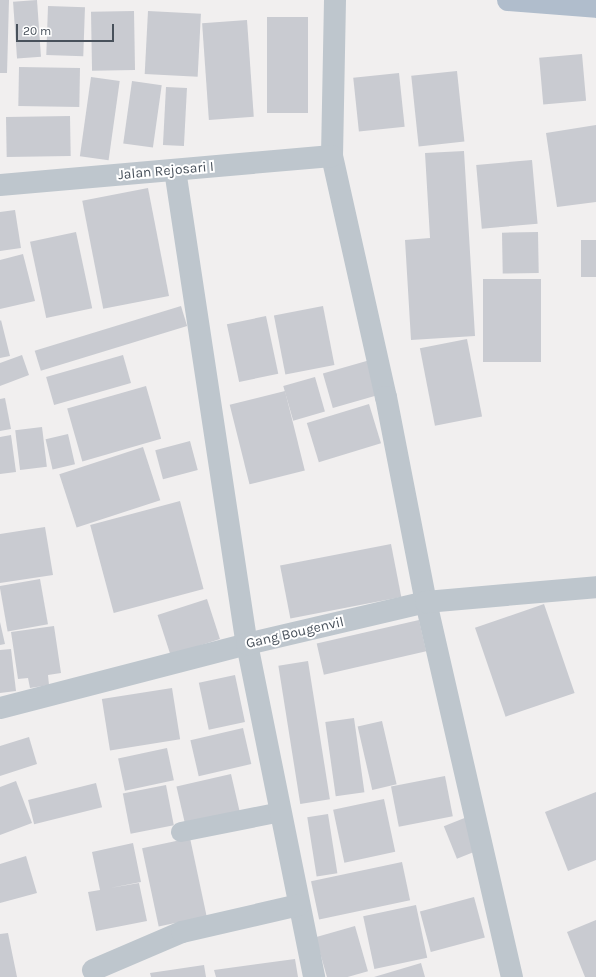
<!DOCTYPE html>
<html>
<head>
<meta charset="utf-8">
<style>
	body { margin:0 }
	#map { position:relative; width:596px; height:977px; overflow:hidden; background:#f1efef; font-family:Karla,sans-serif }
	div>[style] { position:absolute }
	.building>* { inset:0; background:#c9cbd1; transform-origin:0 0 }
	.service>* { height:20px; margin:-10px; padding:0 10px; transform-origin:10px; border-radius:10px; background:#bec6cd }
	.minor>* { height:22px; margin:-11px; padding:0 11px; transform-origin:11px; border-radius:11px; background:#bec6cd }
	.primary>* { height:22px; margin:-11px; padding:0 11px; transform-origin:11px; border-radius:11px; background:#b0bdcc }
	span { translate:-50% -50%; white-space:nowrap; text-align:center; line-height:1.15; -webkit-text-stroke:4px #fff; paint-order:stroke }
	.street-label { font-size:14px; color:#48515b }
	.scale { position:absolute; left:16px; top:24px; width:98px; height:18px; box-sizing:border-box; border:2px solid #48515b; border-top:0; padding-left:5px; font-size:12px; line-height:14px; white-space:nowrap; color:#48515b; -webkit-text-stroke:3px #fff; paint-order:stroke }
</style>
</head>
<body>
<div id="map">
	<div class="building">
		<i style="clip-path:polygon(0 0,9px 0,7px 73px,0 73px)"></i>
		<i style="left:37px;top:0;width:57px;height:24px;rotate:86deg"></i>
		<i style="left:48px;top:6px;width:37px;height:49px;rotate:2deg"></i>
		<i style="left:134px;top:11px;width:59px;height:43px;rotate:89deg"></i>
		<i style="left:148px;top:11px;width:53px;height:63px;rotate:3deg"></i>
		<i style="left:267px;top:17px;width:41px;height:96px"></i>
		<i style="left:247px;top:20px;width:97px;height:45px;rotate:86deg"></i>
		<i style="left:582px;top:54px;width:47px;height:43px;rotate:85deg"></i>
		<i style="left:19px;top:67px;width:61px;height:39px;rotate:1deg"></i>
		<i style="left:457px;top:71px;width:71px;height:46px;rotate:84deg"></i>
		<i style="left:399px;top:73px;width:54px;height:46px;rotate:84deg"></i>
		<i style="left:91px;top:77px;width:29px;height:80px;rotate:8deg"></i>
		<i style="left:132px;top:81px;width:30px;height:63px;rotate:8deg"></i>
		<i style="left:166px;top:87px;width:21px;height:58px;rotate:3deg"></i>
		<i style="left:70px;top:116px;width:40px;height:64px;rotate:89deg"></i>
		<i style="clip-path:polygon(596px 125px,596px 202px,557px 207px,546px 133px)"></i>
		<i style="clip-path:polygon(464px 151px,475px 336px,411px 340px,405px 240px,430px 238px,425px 153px)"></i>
		<i style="left:532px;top:160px;width:64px;height:56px;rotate:85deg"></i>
		<i style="left:148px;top:188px;width:110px;height:67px;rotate:79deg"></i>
		<i style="clip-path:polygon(15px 210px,21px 248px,0 251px,0 212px)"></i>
		<i style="left:76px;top:232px;width:78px;height:47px;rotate:78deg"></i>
		<i style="left:538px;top:232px;width:41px;height:36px;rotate:89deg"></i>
		<i style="left:581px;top:240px;width:15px;height:37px"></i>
		<i style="clip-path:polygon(23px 254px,35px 301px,0 309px,0 260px)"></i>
		<i style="left:483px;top:279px;width:58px;height:83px"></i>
		<i style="left:181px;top:306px;width:21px;height:153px;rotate:73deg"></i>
		<i style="left:323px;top:306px;width:60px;height:50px;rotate:79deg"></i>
		<i style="left:266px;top:316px;width:59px;height:40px;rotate:78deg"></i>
		<i style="clip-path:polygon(1px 320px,10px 356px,0 358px,0 321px)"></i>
		<i style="left:467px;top:339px;width:79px;height:48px;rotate:79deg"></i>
		<i style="clip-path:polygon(22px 355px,29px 375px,0 386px,0 363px)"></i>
		<i style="left:123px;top:355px;width:29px;height:80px;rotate:74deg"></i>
		<i style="left:370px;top:360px;width:36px;height:49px;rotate:74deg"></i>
		<i style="left:315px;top:377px;width:36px;height:33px;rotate:74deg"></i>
		<i style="left:146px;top:386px;width:55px;height:82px;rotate:74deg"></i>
		<i style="left:285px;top:391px;width:82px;height:57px;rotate:76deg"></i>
		<i style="clip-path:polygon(5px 398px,11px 429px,0 431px,0 399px)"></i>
		<i style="left:369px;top:404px;width:41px;height:65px;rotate:73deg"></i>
		<i style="left:42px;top:427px;width:40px;height:27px;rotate:83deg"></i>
		<i style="left:68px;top:434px;width:31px;height:23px;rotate:77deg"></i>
		<i style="clip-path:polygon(11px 435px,16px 472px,0 474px,0 437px)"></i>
		<i style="left:190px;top:441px;width:30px;height:36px;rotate:75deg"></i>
		<i style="left:143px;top:447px;width:56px;height:88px;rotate:72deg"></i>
		<i style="left:180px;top:501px;width:91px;height:93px;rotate:75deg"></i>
		<i style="clip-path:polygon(45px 527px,53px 575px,0 583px,0 534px)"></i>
		<i style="left:391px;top:544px;width:54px;height:113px;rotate:79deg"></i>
		<i style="left:40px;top:579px;width:46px;height:41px;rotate:80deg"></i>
		<i style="left:207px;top:599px;width:42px;height:52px;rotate:72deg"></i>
		<i style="left:544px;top:604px;width:94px;height:73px;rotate:71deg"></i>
		<i style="left:419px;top:620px;width:32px;height:105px;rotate:77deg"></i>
		<i style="clip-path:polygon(0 622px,5px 644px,0 645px)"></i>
		<i style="clip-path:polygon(54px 626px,61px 673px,48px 675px,49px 685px,30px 688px,28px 678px,18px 679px,11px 632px)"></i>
		<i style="clip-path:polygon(11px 649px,16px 691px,0 693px,0 650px)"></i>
		<i style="left:308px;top:661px;width:140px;height:30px;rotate:81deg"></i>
		<i style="left:235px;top:675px;width:48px;height:37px;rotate:78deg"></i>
		<i style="left:172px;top:688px;width:52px;height:71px;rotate:81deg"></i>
		<i style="left:354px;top:718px;width:75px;height:29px;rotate:82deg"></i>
		<i style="left:382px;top:721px;width:65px;height:25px;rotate:77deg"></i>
		<i style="left:243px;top:728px;width:37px;height:54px;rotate:77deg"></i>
		<i style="clip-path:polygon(29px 737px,37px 764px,0 776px,0 746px)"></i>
		<i style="left:167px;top:748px;width:33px;height:50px;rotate:78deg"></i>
		<i style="left:231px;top:774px;width:40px;height:56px;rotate:77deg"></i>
		<i style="left:445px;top:776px;width:41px;height:55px;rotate:79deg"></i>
		<i style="clip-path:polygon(16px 781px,32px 823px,0 835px,0 787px)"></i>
		<i style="left:96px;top:783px;width:25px;height:70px;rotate:76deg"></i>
		<i style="left:166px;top:785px;width:41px;height:44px;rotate:79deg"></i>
		<i style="clip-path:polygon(596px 792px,596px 860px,568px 871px,545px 812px)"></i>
		<i style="left:384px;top:799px;width:54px;height:52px;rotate:78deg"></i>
		<i style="left:328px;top:814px;width:60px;height:21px;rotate:81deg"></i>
		<i style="left:467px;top:817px;width:35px;height:25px;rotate:68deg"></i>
		<i style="left:190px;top:838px;width:80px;height:49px;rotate:78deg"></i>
		<i style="clip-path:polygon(133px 843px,141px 882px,110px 888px,139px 883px,147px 921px,96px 931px,88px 892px,100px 890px,92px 852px)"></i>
		<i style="clip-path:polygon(26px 856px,37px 893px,0 903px,0 864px)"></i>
		<i style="left:402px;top:862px;width:39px;height:93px;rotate:78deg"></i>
		<i style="left:474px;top:897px;width:42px;height:56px;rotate:75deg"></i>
		<i style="left:416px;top:905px;width:54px;height:54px;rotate:78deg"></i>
		<i style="clip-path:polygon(596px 920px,596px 977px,585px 977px,567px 932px)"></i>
		<i style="left:355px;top:926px;width:47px;height:41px;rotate:74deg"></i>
		<i style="clip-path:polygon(8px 933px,17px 977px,0 977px,0 934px)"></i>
		<i style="clip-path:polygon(295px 959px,298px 977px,216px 977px,214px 970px)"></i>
		<i style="clip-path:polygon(421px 963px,425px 977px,374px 977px)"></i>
		<i style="clip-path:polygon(204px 965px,206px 977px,151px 977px,150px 973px)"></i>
	</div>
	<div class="service">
		<i style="left:181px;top:832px;width:102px;rotate:-11.3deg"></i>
	</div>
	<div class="minor">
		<i style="left:335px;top:0;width:156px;rotate:91.1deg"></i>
		<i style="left:332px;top:156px;width:247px;rotate:77.4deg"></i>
		<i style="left:386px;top:397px;width:209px;rotate:79deg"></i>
		<i style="left:426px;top:602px;width:385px;rotate:77.1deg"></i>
		<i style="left:175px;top:170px;width:479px;rotate:81.4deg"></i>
		<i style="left:247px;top:644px;width:340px;rotate:78.6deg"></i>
		<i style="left:0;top:185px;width:333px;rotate:-5deg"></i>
		<i style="left:0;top:708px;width:255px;rotate:-14.5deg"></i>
		<i style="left:247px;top:644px;width:184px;rotate:-13.2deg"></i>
		<i style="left:426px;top:602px;width:171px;rotate:-5deg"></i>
		<i style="left:93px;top:970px;width:97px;rotate:-23.1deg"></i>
		<i style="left:182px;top:932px;width:120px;rotate:-13deg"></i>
	</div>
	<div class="primary">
		<i style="left:508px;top:0;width:88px;rotate:4.5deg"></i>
	</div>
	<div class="street-label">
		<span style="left:166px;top:171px;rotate:-5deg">Jalan Rejosari I</span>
		<span style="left:295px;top:633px;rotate:-13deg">Gang Bougenvil</span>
	</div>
	<div class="scale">20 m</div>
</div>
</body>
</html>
